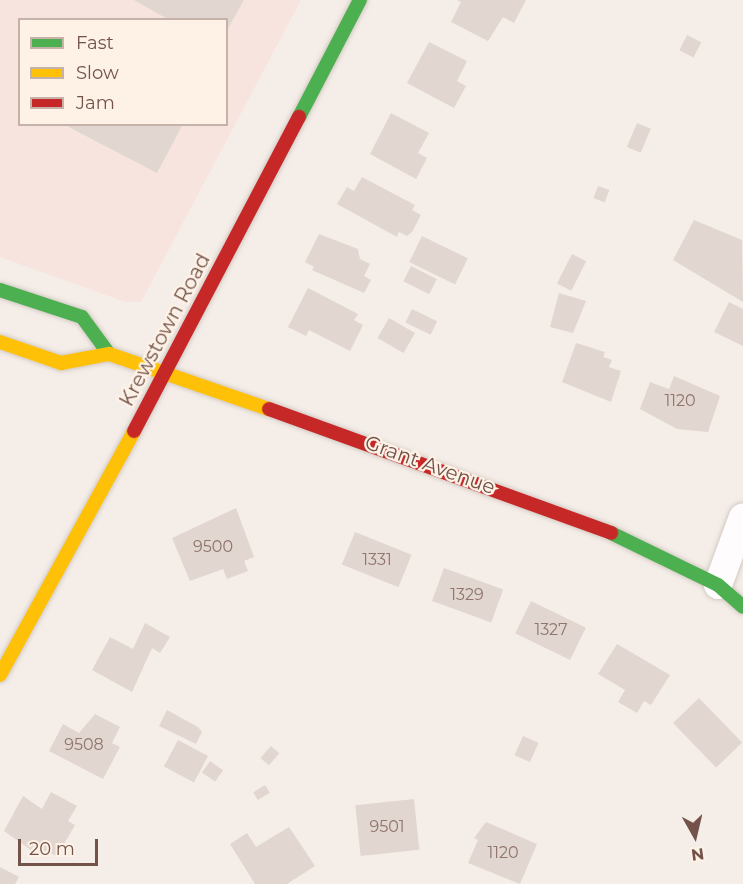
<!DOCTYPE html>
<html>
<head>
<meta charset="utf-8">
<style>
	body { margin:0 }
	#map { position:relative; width:743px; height:884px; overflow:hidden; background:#f5eee8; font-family:Montserrat,sans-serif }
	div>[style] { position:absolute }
	.commercial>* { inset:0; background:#f8e4de }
	.building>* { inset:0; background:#e1d6d0; transform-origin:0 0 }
	.roads { filter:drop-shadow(0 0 2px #d4cac5) drop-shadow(0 0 2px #d4cac5) }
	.street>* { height:28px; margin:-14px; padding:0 14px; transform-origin:14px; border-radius:14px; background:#fefcfc }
	.fast>* { height:14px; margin:-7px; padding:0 7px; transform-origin:7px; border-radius:7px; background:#4caf50 }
	.slow>* { height:14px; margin:-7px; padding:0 7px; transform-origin:7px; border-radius:7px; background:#ffc107 }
	.jam>* { height:14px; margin:-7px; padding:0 7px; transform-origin:7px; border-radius:7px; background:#c62828 }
	span { translate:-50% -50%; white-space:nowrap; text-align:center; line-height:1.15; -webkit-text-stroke:4.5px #fef2e7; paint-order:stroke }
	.number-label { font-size:16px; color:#90756d }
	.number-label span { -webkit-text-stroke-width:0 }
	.street-label { font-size:20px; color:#725249 }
	.legend { position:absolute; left:18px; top:18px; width:210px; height:108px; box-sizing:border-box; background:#fef2e7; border:2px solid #c6b2a8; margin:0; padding:8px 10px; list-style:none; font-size:18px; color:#725249 }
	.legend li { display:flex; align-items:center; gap:12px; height:30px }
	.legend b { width:30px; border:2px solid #c6b2a8 }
	.north { position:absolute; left:665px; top:806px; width:60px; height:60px; -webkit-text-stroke:4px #fef2e7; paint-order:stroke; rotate:172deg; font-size:16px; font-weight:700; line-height:24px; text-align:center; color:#725249 }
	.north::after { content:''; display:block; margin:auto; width:21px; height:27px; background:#725249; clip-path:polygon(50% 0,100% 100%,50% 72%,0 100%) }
	.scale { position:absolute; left:18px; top:839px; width:80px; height:27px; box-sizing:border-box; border:3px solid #725249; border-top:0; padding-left:8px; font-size:18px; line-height:21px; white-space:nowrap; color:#725249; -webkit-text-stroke:4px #fef2e7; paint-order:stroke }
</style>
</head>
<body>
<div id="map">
	<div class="commercial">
		<i style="clip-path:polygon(evenodd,0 0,301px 0,141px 302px,125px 302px,0 257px,0 0,20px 20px,226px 20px,226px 124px,20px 124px,20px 20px)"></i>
	</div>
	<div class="building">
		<i style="clip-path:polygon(134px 0,244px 0,226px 32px,226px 20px,169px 20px)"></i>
		<i style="clip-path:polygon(457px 0,526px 0,514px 23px,503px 17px,488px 41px,451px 22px,461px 2px)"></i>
		<i style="left:687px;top:35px;width:16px;height:17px;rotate:27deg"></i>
		<i style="clip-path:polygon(429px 42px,467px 61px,457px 81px,466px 86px,454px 108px,407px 83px)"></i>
		<i style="clip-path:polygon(391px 113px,429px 133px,418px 153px,427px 158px,416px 179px,370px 154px)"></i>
		<i style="left:637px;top:123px;width:15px;height:26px;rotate:23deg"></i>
		<i style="clip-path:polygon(63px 124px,183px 124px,157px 173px)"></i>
		<i style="clip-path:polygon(362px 177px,415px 205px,412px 210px,421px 215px,412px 232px,407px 236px,399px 232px,397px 237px,337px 204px,347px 187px,354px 191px)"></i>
		<i style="left:598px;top:186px;width:12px;height:13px;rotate:20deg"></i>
		<i style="clip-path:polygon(694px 220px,742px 240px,743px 302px,673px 260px)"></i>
		<i style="clip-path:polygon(319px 234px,358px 249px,360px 259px,370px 264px,364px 276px,371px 280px,364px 293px,312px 270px,314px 267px,305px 262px)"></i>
		<i style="left:422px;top:236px;width:51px;height:29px;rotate:26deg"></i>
		<i style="left:572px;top:254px;width:16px;height:33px;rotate:27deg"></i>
		<i style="left:411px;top:266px;width:29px;height:17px;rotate:27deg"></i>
		<i style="clip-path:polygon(308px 288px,358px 314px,354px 320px,363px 325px,350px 351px,309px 330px,306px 336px,288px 327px)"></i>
		<i style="clip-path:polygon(559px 293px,586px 301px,573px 333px,550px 327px)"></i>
		<i style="clip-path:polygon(729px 302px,743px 309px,743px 346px,714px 332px)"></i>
		<i style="left:412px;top:309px;width:28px;height:15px;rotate:26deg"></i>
		<i style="left:389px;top:318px;width:30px;height:23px;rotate:30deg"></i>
		<i style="clip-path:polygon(576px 343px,605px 352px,603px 357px,612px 360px,609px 367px,621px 371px,611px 402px,562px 382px)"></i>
		<i style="clip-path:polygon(674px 376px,720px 396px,708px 432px,677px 429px,640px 409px,650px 382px,669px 389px)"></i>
		<i style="clip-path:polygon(236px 508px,254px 557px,244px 561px,248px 571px,227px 579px,223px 569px,190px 581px,172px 538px)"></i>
		<i style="left:355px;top:532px;width:61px;height:35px;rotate:22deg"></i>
		<i style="left:444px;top:568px;width:63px;height:35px;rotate:20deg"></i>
		<i style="left:531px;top:601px;width:61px;height:36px;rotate:26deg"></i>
		<i style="clip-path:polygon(145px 623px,170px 637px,160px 653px,152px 648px,132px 692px,92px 670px,110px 637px,133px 649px)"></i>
		<i style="clip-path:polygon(617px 644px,670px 675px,651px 705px,644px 701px,637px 713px,618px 702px,625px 690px,598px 674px)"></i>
		<i style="left:699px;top:698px;width:62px;height:36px;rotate:46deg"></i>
		<i style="clip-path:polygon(167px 710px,198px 727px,202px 732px,196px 744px,159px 726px)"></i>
		<i style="clip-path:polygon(95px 714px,120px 727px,112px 743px,120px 747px,103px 779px,49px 751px,63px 724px,79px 733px)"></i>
		<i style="left:523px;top:736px;width:17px;height:21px;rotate:24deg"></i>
		<i style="left:178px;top:740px;width:34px;height:30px;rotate:28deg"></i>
		<i style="left:271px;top:746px;width:11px;height:16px;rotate:41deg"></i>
		<i style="left:210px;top:761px;width:16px;height:14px;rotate:35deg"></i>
		<i style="left:265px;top:785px;width:9px;height:14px;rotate:58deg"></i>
		<i style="clip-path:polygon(51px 792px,77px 806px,68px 821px,75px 825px,57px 856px,33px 846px,31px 850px,4px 831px,23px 796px,42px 809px)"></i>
		<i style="left:414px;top:799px;width:51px;height:59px;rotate:84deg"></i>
		<i style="clip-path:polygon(486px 822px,537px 844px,520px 884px,468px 863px,478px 840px,474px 838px)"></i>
		<i style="clip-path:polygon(289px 827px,315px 866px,287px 884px,255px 884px,230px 844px,247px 833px,256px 847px)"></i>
		<i style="clip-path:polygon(0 867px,19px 877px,15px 884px,0 884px)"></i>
	</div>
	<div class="roads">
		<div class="street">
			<i style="left:718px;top:585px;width:72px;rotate:-69.8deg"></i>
		</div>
		<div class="fast">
			<i style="left:299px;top:117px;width:132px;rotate:-62.5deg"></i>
			<i style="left:0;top:290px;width:86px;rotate:18.2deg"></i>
			<i style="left:82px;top:317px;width:46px;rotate:53.9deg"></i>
			<i style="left:611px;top:533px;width:119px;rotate:25.9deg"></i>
			<i style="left:718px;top:585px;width:33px;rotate:41deg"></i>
		</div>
		<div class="slow">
			<i style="left:0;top:342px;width:65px;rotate:19deg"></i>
			<i style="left:61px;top:363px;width:49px;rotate:-10.6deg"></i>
			<i style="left:109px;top:354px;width:169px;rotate:19deg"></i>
			<i style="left:0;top:675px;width:278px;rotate:-61.2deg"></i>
		</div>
		<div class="jam">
			<i style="left:269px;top:409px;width:364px;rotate:19.9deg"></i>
			<i style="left:134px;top:431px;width:355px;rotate:-62.3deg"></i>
		</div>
	</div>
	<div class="number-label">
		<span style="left:680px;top:401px">1120</span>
		<span style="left:213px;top:547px">9500</span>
		<span style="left:377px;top:560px">1331</span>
		<span style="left:467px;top:595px">1329</span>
		<span style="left:551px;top:630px">1327</span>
		<span style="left:84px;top:745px">9508</span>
		<span style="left:387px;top:827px">9501</span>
		<span style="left:503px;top:853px">1120</span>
	</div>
	<div class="street-label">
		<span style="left:165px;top:330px;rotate:-62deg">Krewstown Road</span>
		<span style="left:430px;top:465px;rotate:20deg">Grant Avenue</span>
	</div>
	<ul class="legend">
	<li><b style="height:8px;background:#4caf50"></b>Fast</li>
	<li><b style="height:8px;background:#ffc107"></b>Slow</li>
	<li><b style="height:8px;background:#c62828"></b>Jam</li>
	</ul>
	<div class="north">N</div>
	<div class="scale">20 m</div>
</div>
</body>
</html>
